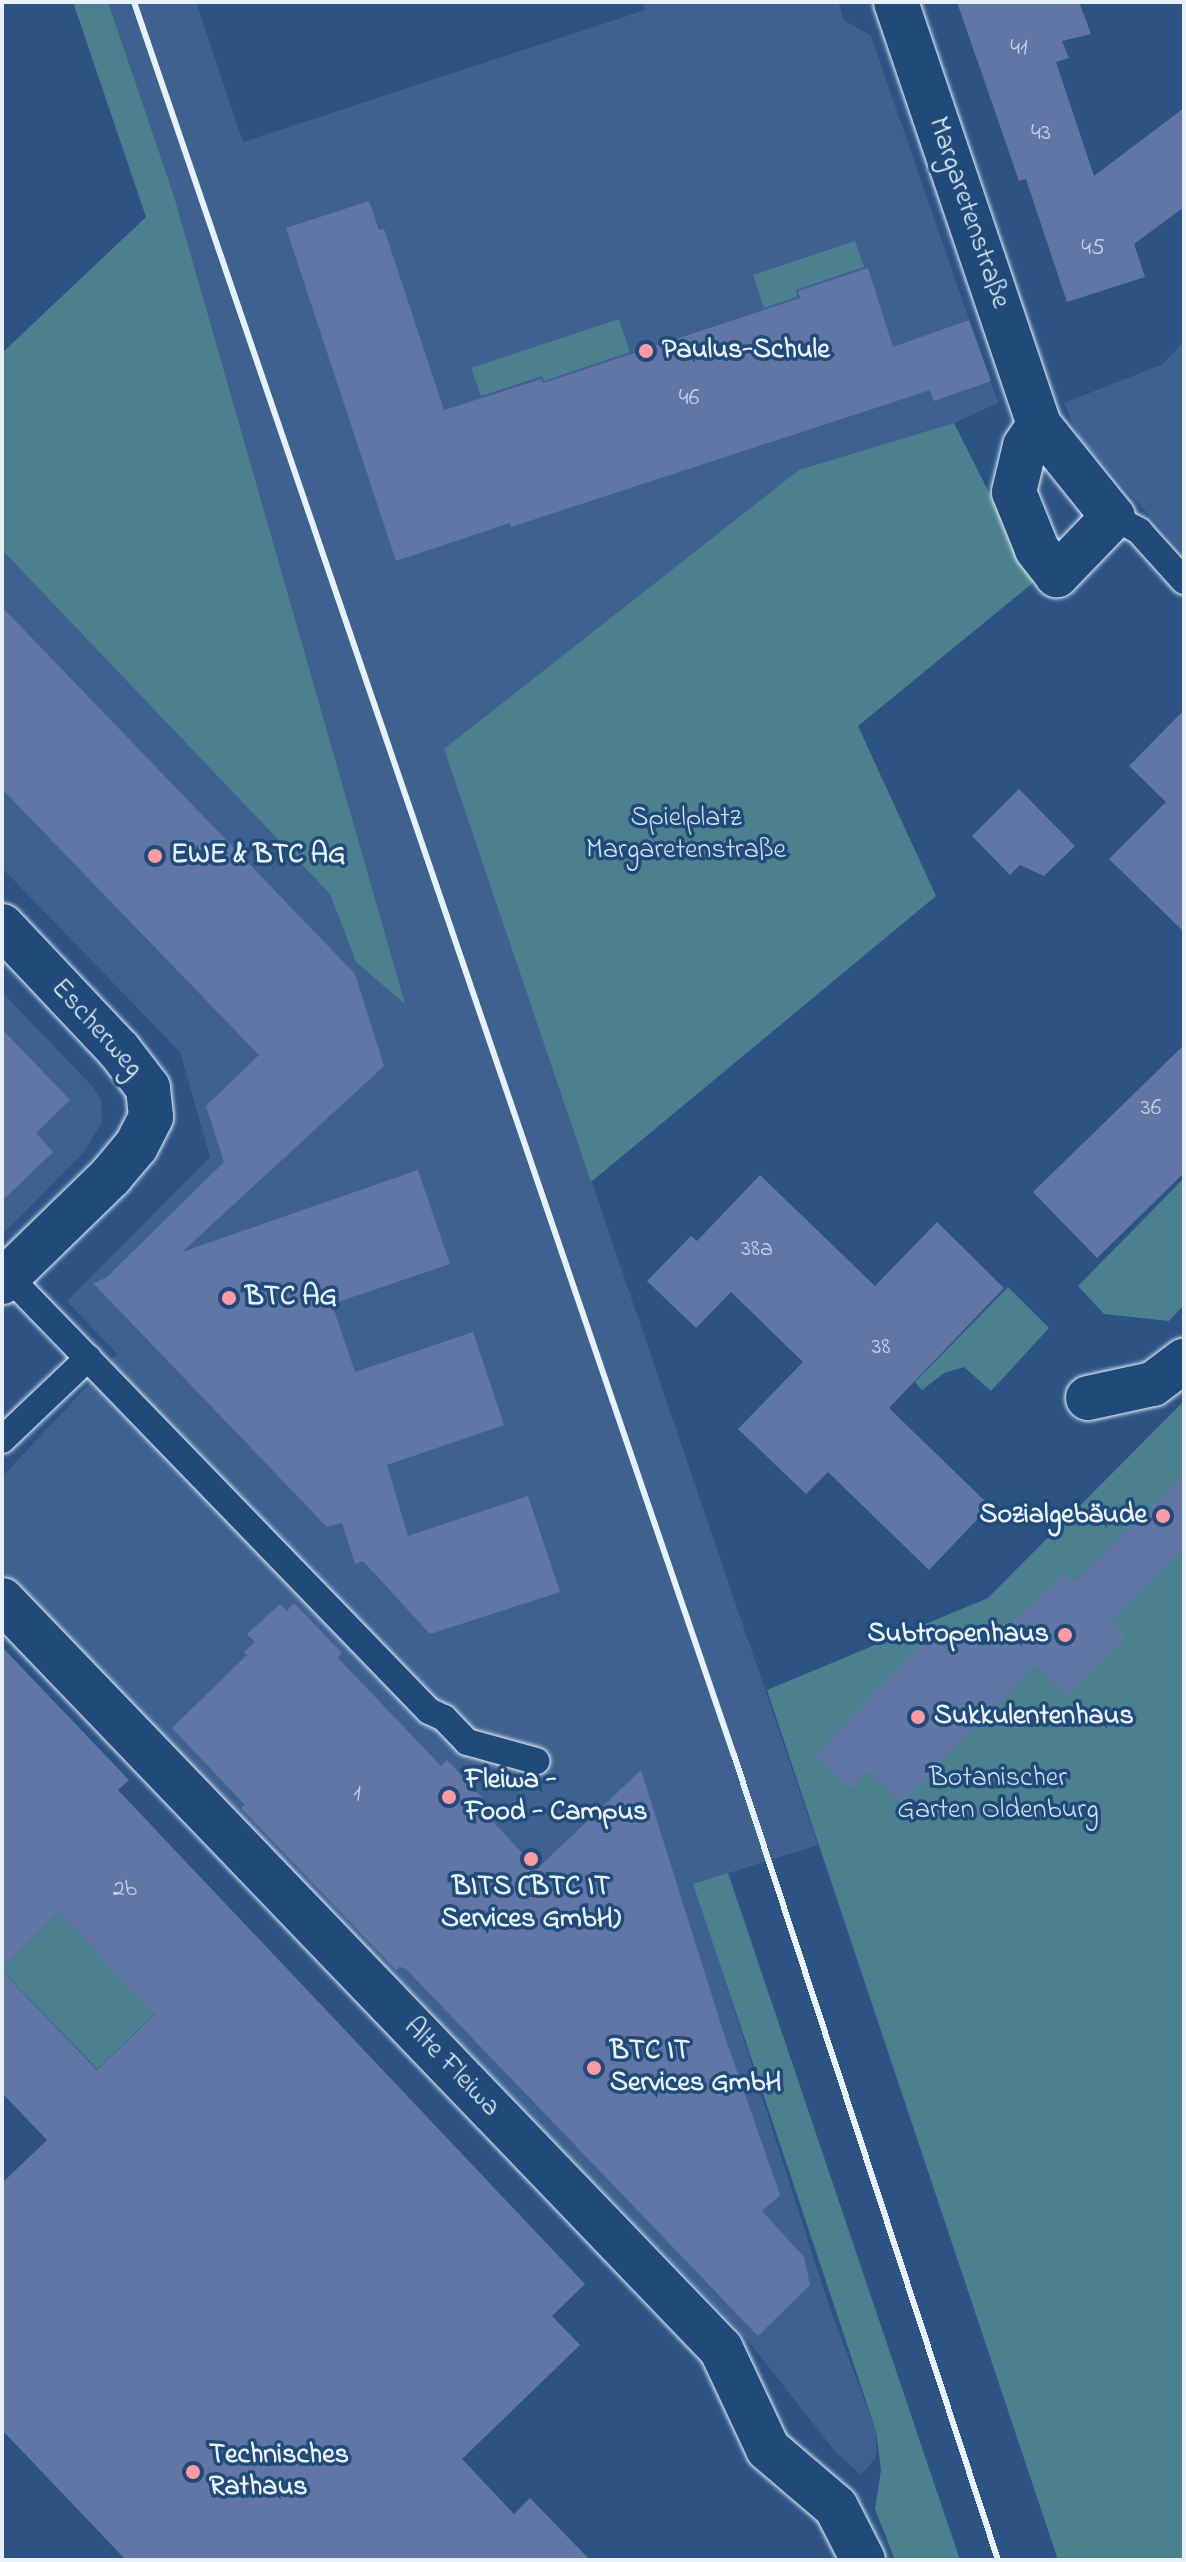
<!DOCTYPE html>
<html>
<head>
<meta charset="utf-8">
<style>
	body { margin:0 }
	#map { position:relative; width:1186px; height:2562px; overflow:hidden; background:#2c5383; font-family:"Indie Flower",sans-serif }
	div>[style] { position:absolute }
	.built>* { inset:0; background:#3f6190 }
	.green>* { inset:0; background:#4b818f; transform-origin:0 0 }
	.building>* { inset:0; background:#6276a6 }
	.roads { filter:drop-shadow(0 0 2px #e8f1f8) drop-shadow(0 0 2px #e8f1f8) }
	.service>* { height:26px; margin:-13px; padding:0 13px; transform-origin:13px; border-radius:13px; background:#1f4a7a }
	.minor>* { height:44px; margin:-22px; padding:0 22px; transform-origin:22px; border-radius:22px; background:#1f4a7a }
	.rail>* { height:6px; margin:-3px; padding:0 3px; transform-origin:3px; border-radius:3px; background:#e8f1f8 }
	.dots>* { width:22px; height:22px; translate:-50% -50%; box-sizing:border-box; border:4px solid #1f4a7a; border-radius:50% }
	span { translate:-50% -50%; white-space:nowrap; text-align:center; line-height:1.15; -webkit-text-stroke:7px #1f4a7a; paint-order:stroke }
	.number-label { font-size:24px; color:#c6d2e4 }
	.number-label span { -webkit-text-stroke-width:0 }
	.street-label { font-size:28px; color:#e8f1f8 }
	.poi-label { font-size:28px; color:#e8f1f8; font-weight:700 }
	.left { translate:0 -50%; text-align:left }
	.right { translate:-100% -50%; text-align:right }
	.park-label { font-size:28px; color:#d0e0e8 }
	.frame { position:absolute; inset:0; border:4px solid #e8f1f8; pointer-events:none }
</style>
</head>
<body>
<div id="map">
	<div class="built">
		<i style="clip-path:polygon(108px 2px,196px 2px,243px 142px,645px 10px,643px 2px,838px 2px,844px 20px,871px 36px,998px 403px,954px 423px,444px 749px,818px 1845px,694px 1884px,828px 2303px,876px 2431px,876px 2457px,861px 2475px,834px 2450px,745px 2337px,2px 1571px,2px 1477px,117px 1354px,67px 1301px,210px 1157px,180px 1052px,2px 868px,2px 550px,330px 894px,356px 962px,173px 193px)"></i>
		<i style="clip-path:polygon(1184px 341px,1184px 554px,1078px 436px,1064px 403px,1163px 364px)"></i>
		<i style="clip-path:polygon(2px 992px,93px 1087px,101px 1100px,102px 1122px,84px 1152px,2px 1235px)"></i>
	</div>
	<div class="green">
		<i style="clip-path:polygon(73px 2px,108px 2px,173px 193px,405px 1004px,356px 962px,330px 894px,2px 550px,2px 353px,146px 217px)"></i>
		<i style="clip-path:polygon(855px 241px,864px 267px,796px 290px,797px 297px,764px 308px,753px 275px)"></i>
		<i style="clip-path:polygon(619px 319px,630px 352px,544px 381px,542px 376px,481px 396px,471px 368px)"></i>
		<i style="clip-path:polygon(954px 423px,1034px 582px,858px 726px,936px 896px,591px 1182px,444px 749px,799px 470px)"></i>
		<i style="clip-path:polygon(1184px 1178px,1184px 1305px,1169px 1321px,1104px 1314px,1078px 1286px)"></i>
		<i style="clip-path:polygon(1008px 1287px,1049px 1328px,991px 1391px,964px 1367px,944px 1373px,922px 1390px,915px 1382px)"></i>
		<i style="clip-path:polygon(1184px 1401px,1184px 2560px,1058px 2560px,767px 1690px,988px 1598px)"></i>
		<i style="clip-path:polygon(728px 1873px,960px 2560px,895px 2560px,875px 2509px,881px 2470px,876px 2431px,693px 1884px)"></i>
		<i style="left:59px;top:1913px;width:139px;height:81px;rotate:46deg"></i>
	</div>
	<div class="building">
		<i style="clip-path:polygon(957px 2px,1079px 2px,1091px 34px,1062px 41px,1069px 58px,1056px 62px,1094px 176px,1184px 108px,1184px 207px,1134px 244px,1145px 277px,1067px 302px,1026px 179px,1019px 181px)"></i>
		<i style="clip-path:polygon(369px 201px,379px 230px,384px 229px,444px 410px,541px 379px,543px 383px,800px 298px,798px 291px,868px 268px,893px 347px,969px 320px,991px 381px,934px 401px,930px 390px,511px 527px,510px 523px,396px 561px,286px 228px)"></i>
		<i style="clip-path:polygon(2px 607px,355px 974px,384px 1066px,182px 1252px,418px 1170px,450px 1264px,332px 1304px,355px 1372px,473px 1332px,504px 1425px,387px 1465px,408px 1536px,528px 1496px,560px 1592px,430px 1634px,363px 1561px,355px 1564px,342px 1523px,327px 1527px,93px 1283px,106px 1278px,224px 1162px,206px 1106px,259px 1055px,2px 789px)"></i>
		<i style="clip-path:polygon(1184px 710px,1184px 932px,1109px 859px,1166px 802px,1129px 766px)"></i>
		<i style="clip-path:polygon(1019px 789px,1075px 846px,1044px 876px,1020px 865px,1010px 875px,972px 836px)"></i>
		<i style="clip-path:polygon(2px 1029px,70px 1100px,36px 1133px,53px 1152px,2px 1201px)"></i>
		<i style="clip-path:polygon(1184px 1045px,1184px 1173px,1097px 1258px,1033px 1192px)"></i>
		<i style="clip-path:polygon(760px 1175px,875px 1286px,937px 1222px,1004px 1288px,889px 1408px,990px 1506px,929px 1570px,828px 1472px,806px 1494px,738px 1429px,803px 1362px,731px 1292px,696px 1328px,647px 1281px,691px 1236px,697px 1241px)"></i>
		<i style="clip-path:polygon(1184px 1474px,1184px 1548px,1111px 1621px,1126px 1636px,1066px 1696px,1035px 1665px,902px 1803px,868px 1771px,851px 1789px,815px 1755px,930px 1635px,948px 1652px,970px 1628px,989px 1647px,1064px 1573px,1074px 1583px)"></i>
		<i style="clip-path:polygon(294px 1603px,342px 1653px,338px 1658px,441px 1766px,447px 1760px,491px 1807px,485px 1813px,537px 1869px,641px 1770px,724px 2034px,780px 2195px,762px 2211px,804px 2257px,810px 2285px,758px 2336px,406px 1969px,400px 1967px,396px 1970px,241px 1808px,245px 1805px,172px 1728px,247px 1655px,244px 1652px,255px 1642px,247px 1634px,280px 1604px,287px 1611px)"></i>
		<i style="clip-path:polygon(2px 1647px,129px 1780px,118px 1790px,585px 2284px,552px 2316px,580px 2345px,462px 2459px,514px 2514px,530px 2498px,590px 2560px,126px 2560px,2px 2430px,2px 2183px,47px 2140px,2px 2093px,2px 1971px,97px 2070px,155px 2014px,59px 1913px,2px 1968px)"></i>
	</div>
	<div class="roads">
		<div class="service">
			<i style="left:1113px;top:517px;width:30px;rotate:28deg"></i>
			<i style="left:1139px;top:531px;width:67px;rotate:48deg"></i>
			<i style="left:8px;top:1276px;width:605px;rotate:45.94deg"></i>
			<i style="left:429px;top:1711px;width:17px;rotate:25deg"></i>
			<i style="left:444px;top:1718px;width:33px;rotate:46deg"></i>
			<i style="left:467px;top:1742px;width:72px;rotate:15.4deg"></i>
			<i style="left:2px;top:1440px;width:119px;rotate:-43.6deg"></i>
		</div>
		<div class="minor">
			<i style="left:896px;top:2px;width:447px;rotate:71.3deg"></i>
			<i style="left:1039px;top:425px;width:118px;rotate:51.2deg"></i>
			<i style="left:1113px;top:517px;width:81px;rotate:134deg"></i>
			<i style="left:1057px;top:575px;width:33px;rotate:-128deg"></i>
			<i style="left:1037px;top:549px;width:61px;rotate:-112deg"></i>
			<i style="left:1014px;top:492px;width:47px;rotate:-76.6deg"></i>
			<i style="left:1025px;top:446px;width:25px;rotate:-56deg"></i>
			<i style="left:2px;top:926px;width:170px;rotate:46.7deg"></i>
			<i style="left:119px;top:1050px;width:48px;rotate:52.7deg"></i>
			<i style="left:148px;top:1088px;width:29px;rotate:84deg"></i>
			<i style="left:151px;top:1117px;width:33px;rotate:117deg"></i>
			<i style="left:136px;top:1146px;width:39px;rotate:130deg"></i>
			<i style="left:111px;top:1176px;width:152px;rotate:135.8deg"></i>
			<i style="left:1088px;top:1398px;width:66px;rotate:-12.2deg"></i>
			<i style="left:1153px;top:1384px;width:39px;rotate:-37deg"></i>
			<i style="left:2px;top:1600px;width:1038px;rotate:46.17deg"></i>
			<i style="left:721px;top:2349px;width:110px;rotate:64.8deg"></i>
			<i style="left:768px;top:2449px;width:89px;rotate:40.5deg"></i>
			<i style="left:836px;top:2507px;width:59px;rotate:63deg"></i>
		</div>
	</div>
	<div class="rail">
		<i style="left:134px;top:2px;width:1853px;rotate:71.11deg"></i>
		<i style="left:734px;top:1755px;width:847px;rotate:71.84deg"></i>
	</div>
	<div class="dots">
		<i style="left:646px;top:351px;background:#ff9aa2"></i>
		<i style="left:155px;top:856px;background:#ff9aa2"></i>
		<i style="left:229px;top:1298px;background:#ff9aa2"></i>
		<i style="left:1163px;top:1516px;background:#ff9aa2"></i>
		<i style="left:1065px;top:1635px;background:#ff9aa2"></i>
		<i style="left:918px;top:1717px;background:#ff9aa2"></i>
		<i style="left:449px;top:1797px;background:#ff9aa2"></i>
		<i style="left:531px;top:1859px;background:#ff9aa2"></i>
		<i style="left:594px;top:2068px;background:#ff9aa2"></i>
		<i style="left:193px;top:2472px;background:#ff9aa2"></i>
	</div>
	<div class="number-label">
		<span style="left:1019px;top:49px">41</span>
		<span style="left:1041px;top:134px">43</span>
		<span style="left:1093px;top:249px">45</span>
		<span style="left:689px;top:399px">46</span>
		<span style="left:1151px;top:1109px">36</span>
		<span style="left:757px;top:1250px">38a</span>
		<span style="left:881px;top:1348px">38</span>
		<span style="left:357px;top:1795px">1</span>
		<span style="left:125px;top:1890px">2b</span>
	</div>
	<div class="street-label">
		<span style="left:968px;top:213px;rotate:71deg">Margaretenstraße</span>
		<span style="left:96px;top:1029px;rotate:48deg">Escherweg</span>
		<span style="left:451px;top:2068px;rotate:46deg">Alte Fleiwa</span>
	</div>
	<div class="poi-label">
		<span class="left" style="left:662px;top:351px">Paulus-Schule</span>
		<span class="left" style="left:171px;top:856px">EWE &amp; BTC AG</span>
		<span class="left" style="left:245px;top:1298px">BTC AG</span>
		<span class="right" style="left:1147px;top:1516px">Sozialgebäude</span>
		<span class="right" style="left:1049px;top:1635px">Subtropenhaus</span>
		<span class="left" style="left:934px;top:1717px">Sukkulentenhaus</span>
		<span class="left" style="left:465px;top:1797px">Fleiwa -<br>Food - Campus</span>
		<span style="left:531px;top:1904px">BITS (BTC IT<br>Services GmbH)</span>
		<span class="left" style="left:610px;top:2068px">BTC IT<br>Services GmbH</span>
		<span class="left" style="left:209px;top:2472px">Technisches<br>Rathaus</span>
	</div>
	<div class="park-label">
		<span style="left:686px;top:835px">Spielplatz<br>Margaretenstraße</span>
		<span style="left:998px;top:1795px">Botanischer<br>Garten Oldenburg</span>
	</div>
	<div class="frame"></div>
</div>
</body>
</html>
